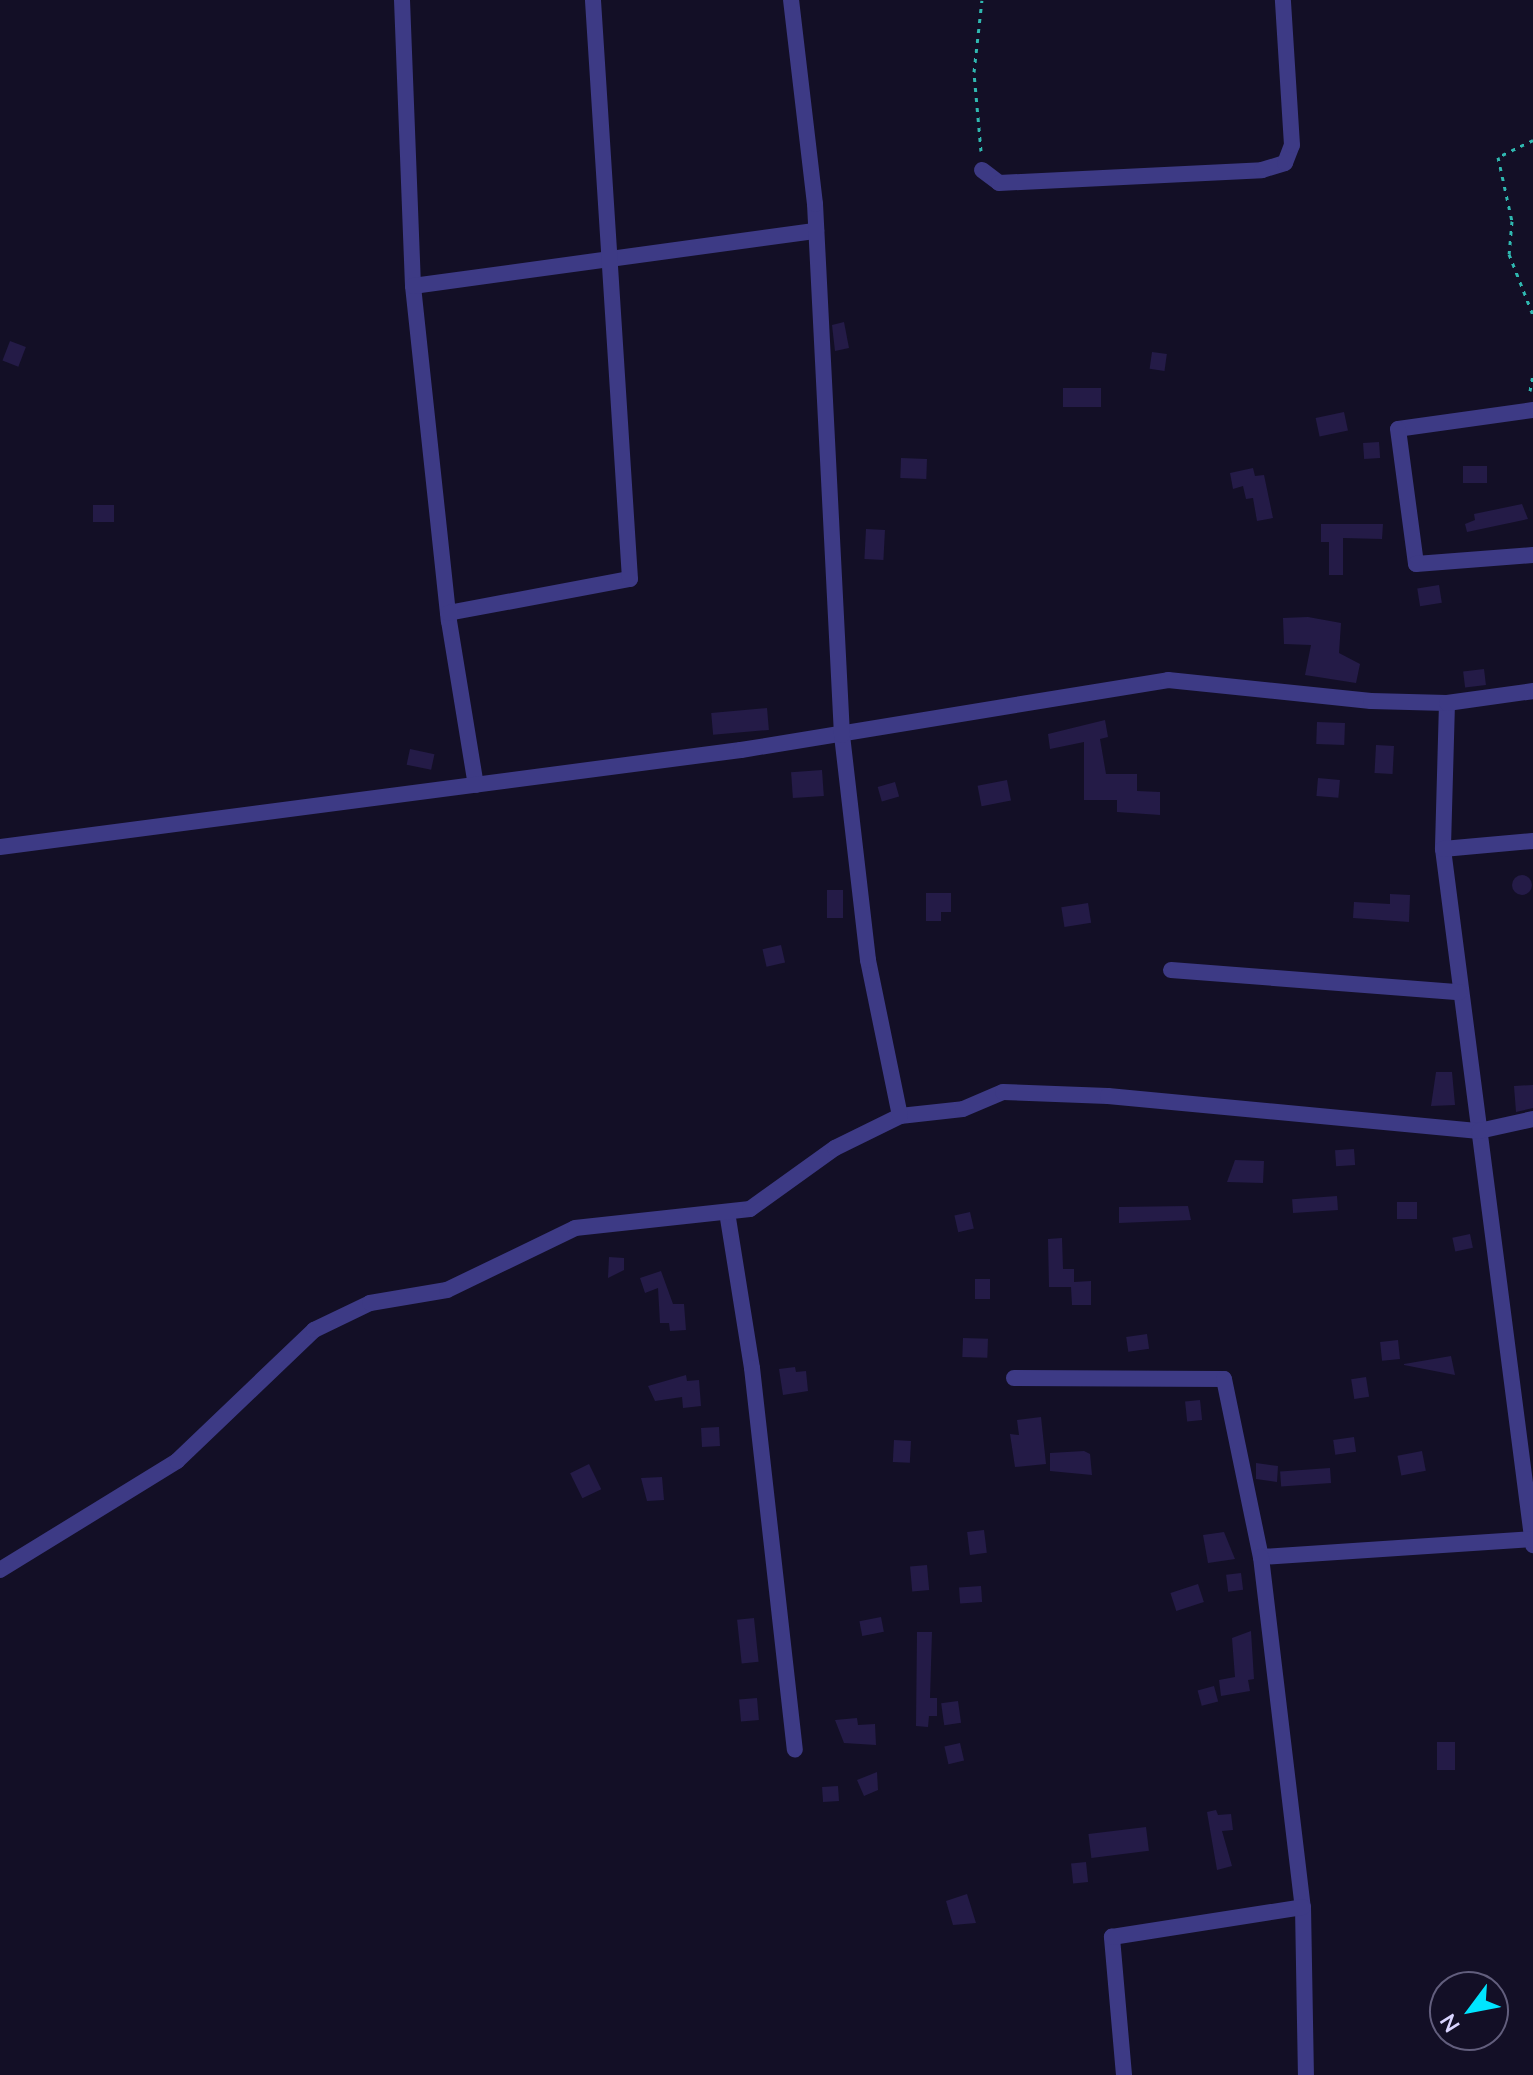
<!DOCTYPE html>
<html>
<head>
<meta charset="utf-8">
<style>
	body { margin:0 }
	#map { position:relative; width:1533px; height:2075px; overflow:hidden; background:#130f26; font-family:"Nunito Sans",sans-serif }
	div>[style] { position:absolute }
	.building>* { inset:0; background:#241b47; transform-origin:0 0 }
	.round { border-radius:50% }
	.path>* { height:3px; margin-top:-1.5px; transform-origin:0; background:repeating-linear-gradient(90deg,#2fb8b0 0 4px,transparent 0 10px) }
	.street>* { height:16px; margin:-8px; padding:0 8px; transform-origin:8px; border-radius:8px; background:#3d3a85 }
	span { translate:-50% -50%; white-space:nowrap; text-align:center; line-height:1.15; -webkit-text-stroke:7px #130f26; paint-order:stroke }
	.north { position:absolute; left:1429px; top:1971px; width:80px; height:80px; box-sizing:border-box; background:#130f26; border:2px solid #625e7d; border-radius:50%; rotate:238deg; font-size:22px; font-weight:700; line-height:32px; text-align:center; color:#d9d4ff }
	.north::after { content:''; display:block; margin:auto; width:28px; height:36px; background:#00e5ff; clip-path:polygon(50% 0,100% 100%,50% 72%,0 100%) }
</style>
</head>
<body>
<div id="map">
	<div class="building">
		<i style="clip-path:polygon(844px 322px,849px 348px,835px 351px,832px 325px)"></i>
		<i style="left:10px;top:341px;width:17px;height:21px;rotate:21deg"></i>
		<i style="left:1152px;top:352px;width:15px;height:17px;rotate:8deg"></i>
		<i style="left:1063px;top:388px;width:38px;height:19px"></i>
		<i style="left:1344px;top:412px;width:19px;height:29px;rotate:78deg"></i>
		<i style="left:1379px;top:442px;width:16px;height:16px;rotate:86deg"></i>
		<i style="left:901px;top:458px;width:26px;height:20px;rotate:2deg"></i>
		<i style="left:1487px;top:466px;width:17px;height:24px;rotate:90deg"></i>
		<i style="clip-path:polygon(1253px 468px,1255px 476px,1264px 475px,1273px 518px,1257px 521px,1253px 498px,1246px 499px,1243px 486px,1233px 489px,1230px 473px)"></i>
		<i style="clip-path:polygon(1522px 504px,1528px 519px,1467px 532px,1465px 524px,1475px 520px,1474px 514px)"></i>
		<i style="left:93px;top:505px;width:21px;height:17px"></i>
		<i style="clip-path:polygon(1321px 524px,1383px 524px,1382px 539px,1343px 538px,1343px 575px,1329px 575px,1329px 542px,1321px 542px)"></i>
		<i style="left:866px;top:529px;width:19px;height:30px;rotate:3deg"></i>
		<i style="left:1439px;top:585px;width:18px;height:22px;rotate:81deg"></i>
		<i style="clip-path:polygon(1308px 617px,1341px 623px,1339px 653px,1360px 664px,1356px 683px,1305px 675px,1311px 645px,1284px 644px,1283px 618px)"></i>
		<i style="left:1484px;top:669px;width:16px;height:21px;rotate:83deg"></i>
		<i style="left:767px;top:708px;width:22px;height:56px;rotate:85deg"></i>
		<i style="clip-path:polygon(1105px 720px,1108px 737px,1100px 739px,1106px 774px,1137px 774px,1137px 791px,1160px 792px,1160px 815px,1117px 812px,1117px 800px,1084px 800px,1084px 742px,1050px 749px,1048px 734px)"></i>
		<i style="left:1317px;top:722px;width:28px;height:22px;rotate:2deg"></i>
		<i style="left:1376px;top:745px;width:18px;height:28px;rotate:3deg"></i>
		<i style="left:410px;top:749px;width:25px;height:16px;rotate:12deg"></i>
		<i style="left:822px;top:770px;width:26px;height:31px;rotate:86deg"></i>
		<i style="left:1318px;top:778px;width:22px;height:18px;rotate:5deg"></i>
		<i style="left:1007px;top:780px;width:21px;height:30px;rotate:79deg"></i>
		<i style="left:895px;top:782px;width:15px;height:18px;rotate:74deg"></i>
		<i class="round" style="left:1512px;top:875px;width:20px;height:20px"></i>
		<i style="left:827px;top:890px;width:16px;height:28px"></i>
		<i style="clip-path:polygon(926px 893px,951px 893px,951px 912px,941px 912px,941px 921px,926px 921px)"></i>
		<i style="clip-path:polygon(1390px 894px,1410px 895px,1409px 922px,1353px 918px,1354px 902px,1390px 904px)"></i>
		<i style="left:1088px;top:903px;width:20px;height:27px;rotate:81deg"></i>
		<i style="left:781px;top:945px;width:18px;height:19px;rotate:77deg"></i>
		<i style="clip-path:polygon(1436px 1072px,1452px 1072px,1455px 1105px,1431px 1106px)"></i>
		<i style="clip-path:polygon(1533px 1085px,1533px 1108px,1516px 1112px,1514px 1086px)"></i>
		<i style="left:1354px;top:1149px;width:16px;height:19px;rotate:86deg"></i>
		<i style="clip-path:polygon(1235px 1160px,1264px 1161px,1263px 1183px,1227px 1182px)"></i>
		<i style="left:1337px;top:1196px;width:14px;height:45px;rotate:86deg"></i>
		<i style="left:1397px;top:1202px;width:20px;height:17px"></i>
		<i style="clip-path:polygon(1188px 1206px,1191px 1220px,1119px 1223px,1119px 1207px)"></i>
		<i style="left:970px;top:1212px;width:17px;height:16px;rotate:77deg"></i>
		<i style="left:1470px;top:1234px;width:14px;height:18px;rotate:78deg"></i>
		<i style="clip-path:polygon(1062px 1238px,1063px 1269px,1074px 1269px,1074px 1282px,1091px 1281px,1091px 1305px,1072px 1305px,1071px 1287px,1049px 1287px,1048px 1239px)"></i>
		<i style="clip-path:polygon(609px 1257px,624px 1258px,624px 1270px,608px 1278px)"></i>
		<i style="clip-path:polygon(661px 1271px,673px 1304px,684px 1304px,686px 1330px,670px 1331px,669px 1323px,660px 1323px,658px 1288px,645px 1293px,640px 1278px)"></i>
		<i style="left:975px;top:1279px;width:15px;height:20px"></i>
		<i style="left:1147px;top:1334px;width:15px;height:21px;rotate:82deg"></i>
		<i style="left:963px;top:1338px;width:25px;height:19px;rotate:2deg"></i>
		<i style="left:1398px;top:1340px;width:19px;height:18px;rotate:84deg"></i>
		<i style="clip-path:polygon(1451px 1356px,1455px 1375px,1404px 1365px,1404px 1364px)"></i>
		<i style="clip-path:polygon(795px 1367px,796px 1372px,806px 1371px,808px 1391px,783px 1395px,779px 1369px)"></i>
		<i style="clip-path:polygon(686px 1375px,687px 1381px,699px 1380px,701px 1406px,683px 1408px,682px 1397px,655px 1401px,648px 1386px)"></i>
		<i style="left:1366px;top:1377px;width:20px;height:15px;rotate:81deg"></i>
		<i style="left:1200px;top:1400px;width:20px;height:15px;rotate:84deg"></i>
		<i style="clip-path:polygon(1041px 1417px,1046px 1464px,1015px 1467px,1010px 1434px,1019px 1435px,1017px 1420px)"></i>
		<i style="left:719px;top:1427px;width:19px;height:18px;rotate:87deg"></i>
		<i style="left:1354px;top:1437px;width:15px;height:21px;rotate:82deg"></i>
		<i style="left:894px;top:1440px;width:17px;height:22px;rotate:3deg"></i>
		<i style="clip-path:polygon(1084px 1451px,1090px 1454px,1092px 1475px,1050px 1471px,1050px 1453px)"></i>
		<i style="left:1422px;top:1451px;width:20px;height:25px;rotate:79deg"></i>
		<i style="clip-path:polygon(1256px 1463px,1278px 1466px,1277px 1482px,1256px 1479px)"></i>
		<i style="left:589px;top:1464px;width:28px;height:21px;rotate:64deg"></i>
		<i style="left:1330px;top:1468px;width:15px;height:50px;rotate:86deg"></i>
		<i style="clip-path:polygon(662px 1477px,664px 1500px,647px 1501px,641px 1478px)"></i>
		<i style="left:984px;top:1530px;width:23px;height:17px;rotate:83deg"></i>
		<i style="clip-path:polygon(1224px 1532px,1235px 1559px,1208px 1563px,1203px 1535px)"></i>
		<i style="left:927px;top:1565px;width:25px;height:17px;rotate:85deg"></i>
		<i style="left:1241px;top:1573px;width:17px;height:15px;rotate:83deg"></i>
		<i style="left:1198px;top:1584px;width:19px;height:29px;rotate:72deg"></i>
		<i style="left:981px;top:1586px;width:16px;height:22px;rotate:86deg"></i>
		<i style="left:881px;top:1617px;width:15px;height:22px;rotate:79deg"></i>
		<i style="left:754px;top:1618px;width:44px;height:17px;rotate:84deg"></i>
		<i style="clip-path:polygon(1251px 1631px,1254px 1679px,1248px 1680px,1250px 1691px,1221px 1696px,1219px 1680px,1235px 1677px,1232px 1638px)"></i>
		<i style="clip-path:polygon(917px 1632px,932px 1632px,930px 1698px,937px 1698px,937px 1716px,929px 1716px,928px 1727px,916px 1726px)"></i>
		<i style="left:1214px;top:1686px;width:16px;height:17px;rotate:75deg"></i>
		<i style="left:757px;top:1698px;width:22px;height:18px;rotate:85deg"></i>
		<i style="left:958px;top:1701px;width:22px;height:17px;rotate:82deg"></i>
		<i style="clip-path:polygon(857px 1718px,858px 1725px,875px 1724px,876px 1745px,844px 1743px,835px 1720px)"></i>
		<i style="left:1437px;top:1742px;width:18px;height:28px"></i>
		<i style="left:960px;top:1743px;width:18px;height:16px;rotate:77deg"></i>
		<i style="clip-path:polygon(877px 1772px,878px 1790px,864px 1796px,857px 1780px)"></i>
		<i style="left:838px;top:1786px;width:15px;height:16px;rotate:86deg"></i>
		<i style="clip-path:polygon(1216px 1810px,1218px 1815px,1231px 1814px,1233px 1830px,1222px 1831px,1232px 1866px,1217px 1870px,1207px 1812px)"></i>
		<i style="left:1146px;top:1827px;width:24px;height:58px;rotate:83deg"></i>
		<i style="left:1086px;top:1862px;width:20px;height:15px;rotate:84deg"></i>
		<i style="clip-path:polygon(967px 1894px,976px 1923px,953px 1925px,946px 1901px)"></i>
	</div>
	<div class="path">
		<i style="left:1533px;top:140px;width:39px;rotate:154deg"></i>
		<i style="left:1498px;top:157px;width:66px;rotate:77.7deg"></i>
		<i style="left:1512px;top:221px;width:33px;rotate:95deg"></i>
		<i style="left:1509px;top:254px;width:66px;rotate:68.5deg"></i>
		<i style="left:981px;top:151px;width:79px;rotate:-95.1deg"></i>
		<i style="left:974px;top:72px;width:72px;rotate:-83.7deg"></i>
		<i style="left:1530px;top:391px;width:17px;rotate:-80deg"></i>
	</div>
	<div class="street">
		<i style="left:402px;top:0;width:286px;rotate:87.8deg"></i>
		<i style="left:413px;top:286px;width:337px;rotate:83.9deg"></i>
		<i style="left:449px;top:621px;width:166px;rotate:80.7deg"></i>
		<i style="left:982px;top:170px;width:21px;rotate:37deg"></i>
		<i style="left:999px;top:183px;width:263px;rotate:-2.8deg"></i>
		<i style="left:1262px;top:170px;width:24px;rotate:-17deg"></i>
		<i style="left:1285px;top:163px;width:19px;rotate:-69deg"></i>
		<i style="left:1292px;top:145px;width:145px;rotate:-93.6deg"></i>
		<i style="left:413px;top:286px;width:407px;rotate:-7.8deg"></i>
		<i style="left:1533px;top:410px;width:136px;rotate:172deg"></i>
		<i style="left:1398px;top:429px;width:136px;rotate:82.4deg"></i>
		<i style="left:1416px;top:564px;width:117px;rotate:-4.4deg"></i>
		<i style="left:448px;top:613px;width:185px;rotate:-10.6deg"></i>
		<i style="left:630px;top:579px;width:580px;rotate:-93.66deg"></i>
		<i style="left:1447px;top:703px;width:146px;rotate:91.6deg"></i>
		<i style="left:1443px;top:849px;width:702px;rotate:82.63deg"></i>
		<i style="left:0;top:847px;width:747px;rotate:-7.46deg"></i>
		<i style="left:741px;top:750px;width:433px;rotate:-9.3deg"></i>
		<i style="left:1168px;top:680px;width:204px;rotate:5.9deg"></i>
		<i style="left:1371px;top:701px;width:76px;rotate:1.5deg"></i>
		<i style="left:1447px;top:703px;width:87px;rotate:-7.9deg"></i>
		<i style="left:1443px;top:849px;width:90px;rotate:-5.1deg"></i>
		<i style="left:1171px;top:970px;width:289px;rotate:4.4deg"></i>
		<i style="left:900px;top:1116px;width:63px;rotate:-6.3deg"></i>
		<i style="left:963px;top:1109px;width:43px;rotate:-23deg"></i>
		<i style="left:1003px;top:1092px;width:105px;rotate:2.2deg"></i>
		<i style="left:1108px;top:1096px;width:373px;rotate:5.4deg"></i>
		<i style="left:1479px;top:1131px;width:55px;rotate:-12.5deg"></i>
		<i style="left:727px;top:1212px;width:158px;rotate:80.9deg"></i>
		<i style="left:752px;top:1368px;width:384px;rotate:83.6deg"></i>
		<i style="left:1014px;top:1378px;width:210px;rotate:0.3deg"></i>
		<i style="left:1224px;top:1379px;width:182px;rotate:78.3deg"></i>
		<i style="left:1261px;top:1557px;width:273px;rotate:-3.8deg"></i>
		<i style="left:1261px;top:1557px;width:353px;rotate:83.2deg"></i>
		<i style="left:1303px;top:1907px;width:168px;rotate:89deg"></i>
		<i style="left:0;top:1570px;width:208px;rotate:-31.6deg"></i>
		<i style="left:177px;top:1461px;width:190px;rotate:-43.7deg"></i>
		<i style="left:314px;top:1330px;width:62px;rotate:-25.7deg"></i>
		<i style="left:370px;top:1303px;width:78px;rotate:-9.6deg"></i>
		<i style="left:447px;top:1290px;width:142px;rotate:-25.8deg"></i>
		<i style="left:575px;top:1228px;width:176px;rotate:-6.2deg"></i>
		<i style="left:750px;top:1209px;width:105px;rotate:-35.7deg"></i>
		<i style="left:835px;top:1148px;width:72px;rotate:-26.2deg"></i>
		<i style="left:900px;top:1116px;width:159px;rotate:-101.6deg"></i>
		<i style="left:868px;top:960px;width:226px;rotate:-96.6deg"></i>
		<i style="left:842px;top:735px;width:532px;rotate:-92.91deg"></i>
		<i style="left:815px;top:204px;width:205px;rotate:-96.7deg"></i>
		<i style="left:1124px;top:2075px;width:139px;rotate:-95deg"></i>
		<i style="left:1112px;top:1937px;width:193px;rotate:-8.9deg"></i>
	</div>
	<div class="north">N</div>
</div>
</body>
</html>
